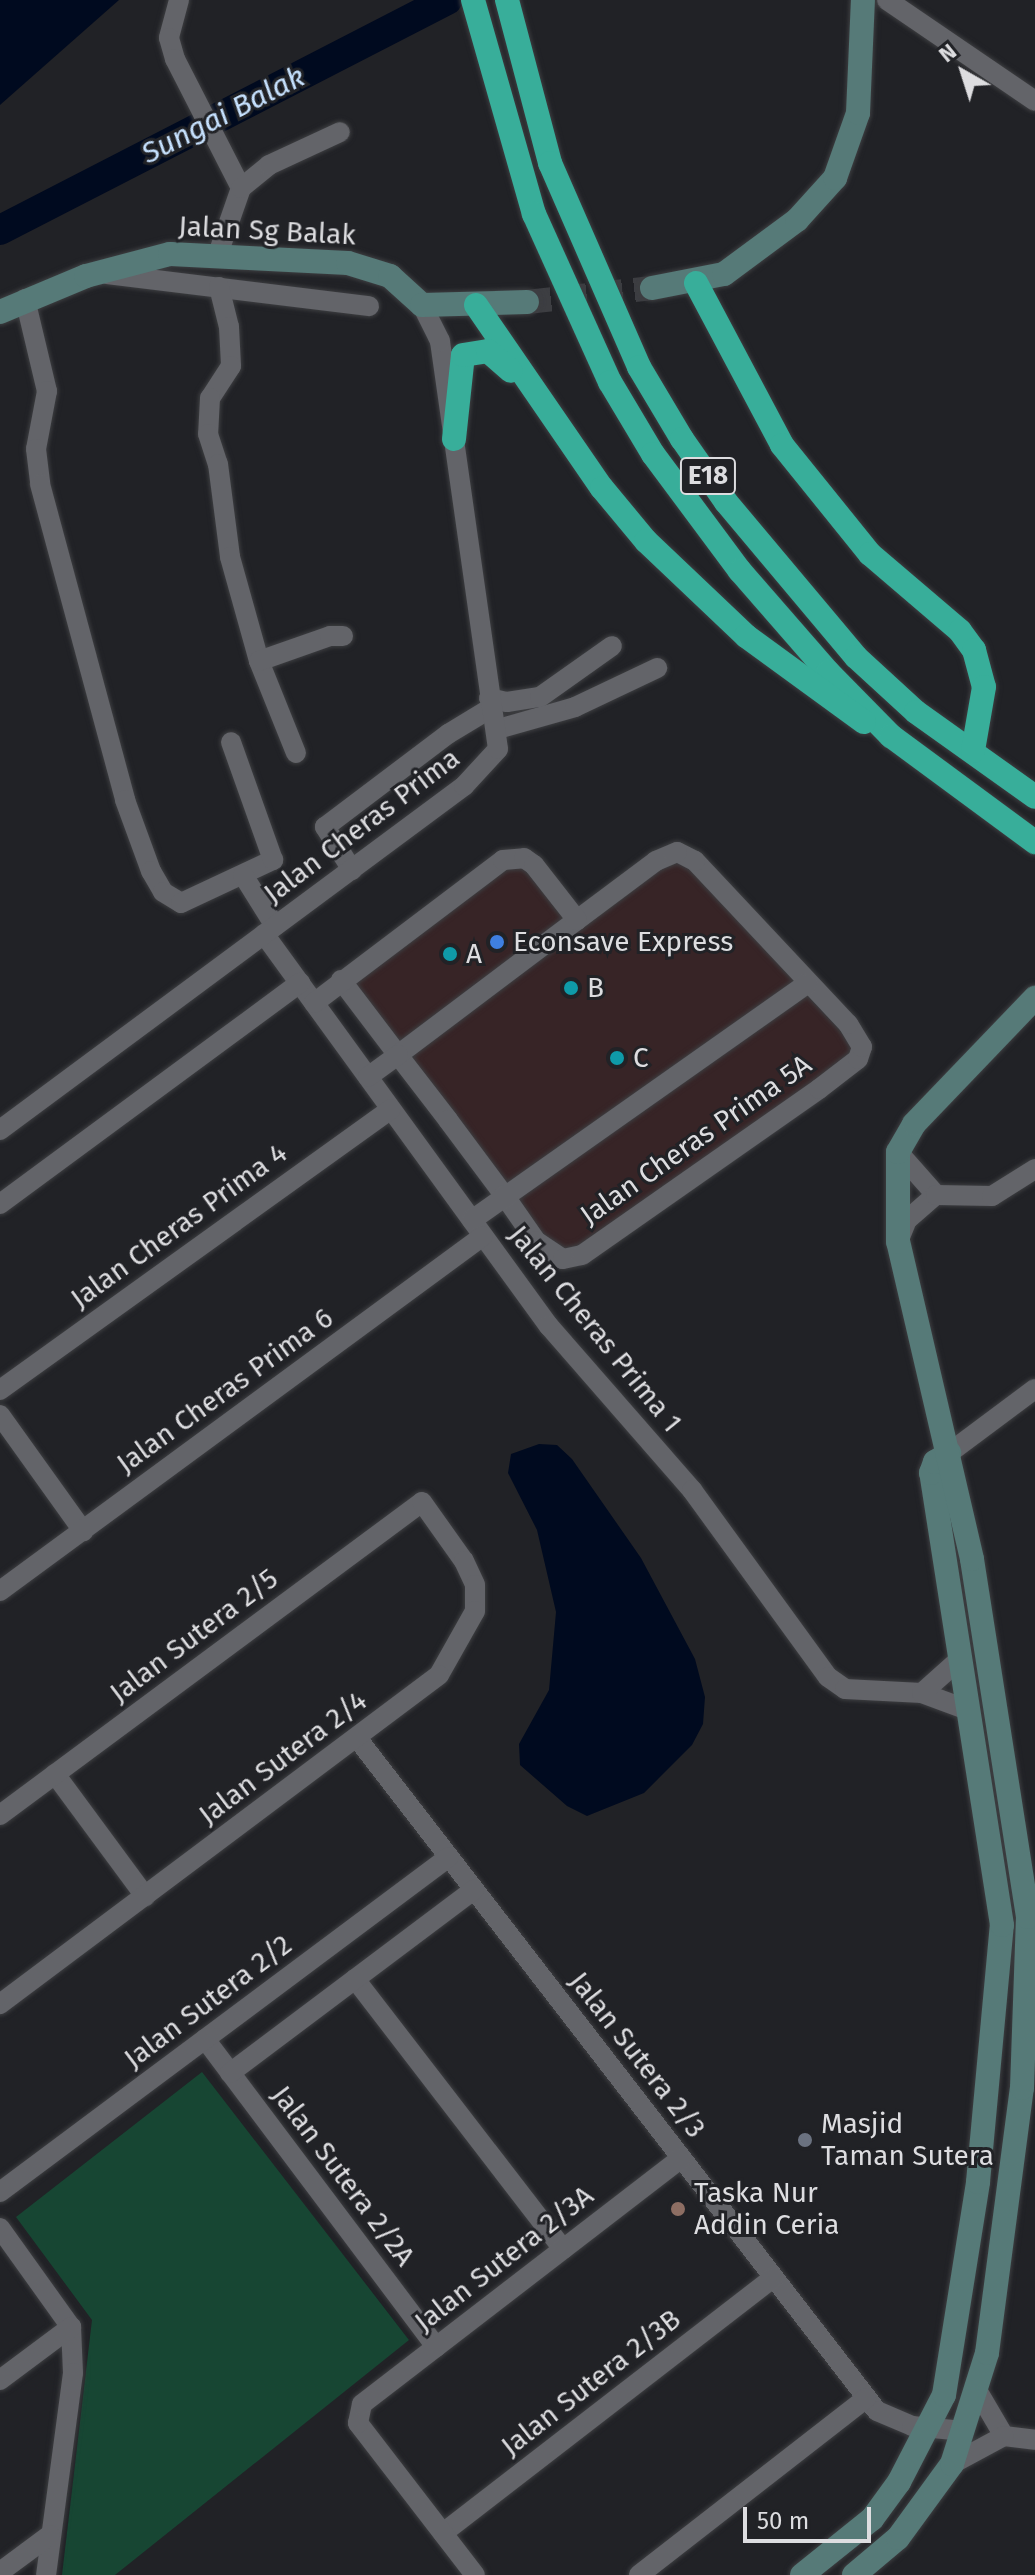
<!DOCTYPE html>
<html>
<head>
<meta charset="utf-8">
<style>
	body { margin:0 }
	#map { position:relative; width:1035px; height:2575px; overflow:hidden; background:#212226; font-family:"Fira Sans",sans-serif }
	div>[style] { position:absolute }
	.commercial>* { inset:0; background:#372426 }
	.green>* { inset:0; background:#174633 }
	.water>* { inset:0; background:#000a1f }
	.river>* { height:30px; margin:-15px; padding:0 15px; transform-origin:15px; border-radius:15px; background:#000a1f }
	.secondary-tunnel>* { height:24px; margin-top:-12px; transform-origin:0; background:repeating-linear-gradient(90deg,#3d3e42 0 24px,transparent 0 36px) }
	.roads { filter:drop-shadow(0 0 2px #3d3e41) drop-shadow(0 0 2px #3d3e41) }
	.street>* { height:20px; margin:-10px; padding:0 10px; transform-origin:10px; border-radius:10px; background:#636469 }
	.secondary>* { height:24px; margin:-12px; padding:0 12px; transform-origin:12px; border-radius:12px; background:#567a78 }
	.highway>* { height:24px; margin:-12px; padding:0 12px; transform-origin:12px; border-radius:12px; background:#38ae9a }
	.dots>* { width:22px; height:22px; translate:-50% -50%; box-sizing:border-box; border:4px solid #212226; border-radius:50% }
	span { translate:-50% -50%; white-space:nowrap; text-align:center; line-height:1.15; -webkit-text-stroke:6px #212226; paint-order:stroke }
	.shield-label span { padding:2px 6px; background:#212226; border:2px solid; border-radius:6px; -webkit-text-stroke-width:0 }
	.shield-label { font-size:26px; color:#dddde0; font-weight:700 }
	.street-label { font-size:28px; color:#dddde0 }
	.poi-label { font-size:28px; color:#dddde0 }
	.left { translate:0 -50%; text-align:left }
	.water-label { font-size:30px; color:#c6e1fe; font-style:italic }
	.north { position:absolute; left:923px; top:32px; width:80px; height:80px; -webkit-text-stroke:6px #212226; paint-order:stroke; rotate:321deg; font-size:22px; font-weight:700; line-height:32px; text-align:center; color:#dddde0 }
	.north::after { content:''; display:block; margin:auto; width:28px; height:36px; background:#dddde0; clip-path:polygon(50% 0,100% 100%,50% 72%,0 100%) }
	.scale { position:absolute; left:743px; top:2507px; width:128px; height:36px; box-sizing:border-box; border:4px solid #dddde0; border-top:0; padding-left:10px; font-size:24px; line-height:28px; white-space:nowrap; color:#dddde0; -webkit-text-stroke:6px #212226; paint-order:stroke }
</style>
</head>
<body>
<div id="map">
	<div class="commercial">
		<i style="clip-path:polygon(682px 860px,854px 1046px,851px 1056px,581px 1250px,562px 1252px,540px 1237px,351px 982px,505px 865px,525px 866px,575px 928px,660px 864px)"></i>
	</div>
	<div class="green">
		<i style="clip-path:polygon(202px 2072px,409px 2340px,115px 2575px,62px 2575px,92px 2320px,16px 2217px)"></i>
	</div>
	<div class="water">
		<i style="clip-path:polygon(0 0,119px 0,0 105px)"></i>
		<i style="clip-path:polygon(539px 1444px,557px 1445px,572px 1459px,641px 1558px,695px 1659px,705px 1697px,703px 1724px,692px 1745px,644px 1793px,587px 1816px,567px 1806px,520px 1765px,519px 1744px,549px 1690px,556px 1612px,537px 1530px,508px 1473px,511px 1454px)"></i>
	</div>
	<div class="river">
		<i style="left:0;top:230px;width:503px;rotate:-27.23deg"></i>
	</div>
	<div class="secondary-tunnel">
		<i style="left:527px;top:302px;width:126px;rotate:-6.4deg"></i>
	</div>
	<div class="roads">
		<div class="street">
			<i style="left:179px;top:0;width:39px;rotate:105deg"></i>
			<i style="left:169px;top:38px;width:22px;rotate:74deg"></i>
			<i style="left:175px;top:59px;width:145px;rotate:62.9deg"></i>
			<i style="left:887px;top:0;width:179px;rotate:34.3deg"></i>
			<i style="left:218px;top:254px;width:70px;rotate:-70.8deg"></i>
			<i style="left:241px;top:188px;width:36px;rotate:-39deg"></i>
			<i style="left:269px;top:165px;width:78px;rotate:-24.9deg"></i>
			<i style="left:107px;top:274px;width:264px;rotate:7deg"></i>
			<i style="left:219px;top:287px;width:41px;rotate:76deg"></i>
			<i style="left:229px;top:327px;width:39px;rotate:87deg"></i>
			<i style="left:231px;top:366px;width:38px;rotate:123deg"></i>
			<i style="left:210px;top:398px;width:36px;rotate:93deg"></i>
			<i style="left:208px;top:434px;width:32px;rotate:72deg"></i>
			<i style="left:218px;top:464px;width:94px;rotate:82.6deg"></i>
			<i style="left:230px;top:557px;width:108px;rotate:74.4deg"></i>
			<i style="left:259px;top:661px;width:99px;rotate:68.1deg"></i>
			<i style="left:25px;top:299px;width:95px;rotate:76.6deg"></i>
			<i style="left:47px;top:391px;width:59px;rotate:100.7deg"></i>
			<i style="left:36px;top:449px;width:35px;rotate:83deg"></i>
			<i style="left:40px;top:484px;width:327px;rotate:74.9deg"></i>
			<i style="left:125px;top:800px;width:76px;rotate:69.9deg"></i>
			<i style="left:151px;top:871px;width:24px;rotate:60deg"></i>
			<i style="left:163px;top:892px;width:21px;rotate:31deg"></i>
			<i style="left:181px;top:903px;width:102px;rotate:-25.1deg"></i>
			<i style="left:273px;top:860px;width:125px;rotate:-109.6deg"></i>
			<i style="left:259px;top:661px;width:75px;rotate:-19.4deg"></i>
			<i style="left:330px;top:636px;width:13px"></i>
			<i style="left:489px;top:698px;width:18px;rotate:13deg"></i>
			<i style="left:507px;top:702px;width:33px;rotate:-9deg"></i>
			<i style="left:540px;top:697px;width:88px;rotate:-35.3deg"></i>
			<i style="left:498px;top:729px;width:80px;rotate:-15.9deg"></i>
			<i style="left:575px;top:707px;width:91px;rotate:-25.4deg"></i>
			<i style="left:352px;top:870px;width:51px;rotate:-122.1deg"></i>
			<i style="left:325px;top:827px;width:154px;rotate:-37.1deg"></i>
			<i style="left:448px;top:734px;width:50px;rotate:-31.2deg"></i>
			<i style="left:243px;top:875px;width:60px;rotate:57.9deg"></i>
			<i style="left:264px;top:934px;width:485px;rotate:54deg"></i>
			<i style="left:549px;top:1326px;width:218px;rotate:48.9deg"></i>
			<i style="left:692px;top:1490px;width:231px;rotate:54deg"></i>
			<i style="left:828px;top:1677px;width:21px;rotate:35deg"></i>
			<i style="left:845px;top:1689px;width:77px;rotate:3deg"></i>
			<i style="left:922px;top:1693px;width:49px;rotate:20.3deg"></i>
			<i style="left:341px;top:980px;width:94px;rotate:52.8deg"></i>
			<i style="left:398px;top:1055px;width:82px;rotate:52.4deg"></i>
			<i style="left:448px;top:1120px;width:94px;rotate:53.3deg"></i>
			<i style="left:504px;top:1195px;width:56px;rotate:55.2deg"></i>
			<i style="left:536px;top:1241px;width:32px;rotate:34deg"></i>
			<i style="left:563px;top:1259px;width:19px;rotate:-12deg"></i>
			<i style="left:582px;top:1255px;width:289px;rotate:-35deg"></i>
			<i style="left:819px;top:1089px;width:49px;rotate:-37.6deg"></i>
			<i style="left:858px;top:1059px;width:13px;rotate:-72deg"></i>
			<i style="left:862px;top:1047px;width:27px;rotate:-121deg"></i>
			<i style="left:848px;top:1024px;width:224px;rotate:-133.2deg"></i>
			<i style="left:695px;top:861px;width:20px;rotate:-153deg"></i>
			<i style="left:677px;top:852px;width:23px;rotate:157deg"></i>
			<i style="left:656px;top:861px;width:99px;rotate:143.2deg"></i>
			<i style="left:577px;top:920px;width:224px;rotate:143deg"></i>
			<i style="left:398px;top:1055px;width:37px;rotate:144deg"></i>
			<i style="left:314px;top:1003px;width:237px;rotate:-37.1deg"></i>
			<i style="left:503px;top:860px;width:21px;rotate:-5deg"></i>
			<i style="left:524px;top:858px;width:12px;rotate:35deg"></i>
			<i style="left:534px;top:865px;width:70px;rotate:52deg"></i>
			<i style="left:0;top:1130px;width:578px;rotate:-36.55deg"></i>
			<i style="left:464px;top:786px;width:50px;rotate:-47.4deg"></i>
			<i style="left:498px;top:749px;width:412px;rotate:-98.1deg"></i>
			<i style="left:440px;top:341px;width:40px;rotate:-116.6deg"></i>
			<i style="left:898px;top:1152px;width:57px;rotate:48.5deg"></i>
			<i style="left:0;top:1204px;width:373px;rotate:-36.4deg"></i>
			<i style="left:472px;top:1220px;width:409px;rotate:-35.2deg"></i>
			<i style="left:898px;top:1242px;width:24px;rotate:-68deg"></i>
			<i style="left:907px;top:1220px;width:38px;rotate:-41deg"></i>
			<i style="left:936px;top:1195px;width:56px;rotate:1deg"></i>
			<i style="left:992px;top:1196px;width:51px;rotate:-32.1deg"></i>
			<i style="left:0;top:1390px;width:481px;rotate:-35.7deg"></i>
			<i style="left:0;top:1415px;width:143px;rotate:54.4deg"></i>
			<i style="left:949px;top:1453px;width:107px;rotate:-36.7deg"></i>
			<i style="left:0;top:1591px;width:599px;rotate:-36.32deg"></i>
			<i style="left:922px;top:1693px;width:51px;rotate:-41.8deg"></i>
			<i style="left:357px;top:1738px;width:850px;rotate:52.31deg"></i>
			<i style="left:877px;top:2411px;width:38px;rotate:23deg"></i>
			<i style="left:912px;top:2426px;width:52px;rotate:5.5deg"></i>
			<i style="left:55px;top:1774px;width:152px;rotate:53.6deg"></i>
			<i style="left:0;top:1815px;width:525px;rotate:-36.56deg"></i>
			<i style="left:422px;top:1502px;width:72px;rotate:54.6deg"></i>
			<i style="left:464px;top:1561px;width:26px;rotate:65deg"></i>
			<i style="left:475px;top:1585px;width:26px;rotate:90deg"></i>
			<i style="left:475px;top:1611px;width:73px;rotate:119.4deg"></i>
			<i style="left:439px;top:1675px;width:549px;rotate:143.15deg"></i>
			<i style="left:355px;top:1979px;width:341px;rotate:52.4deg"></i>
			<i style="left:205px;top:2039px;width:385px;rotate:53.1deg"></i>
			<i style="left:230px;top:2073px;width:305px;rotate:-36.9deg"></i>
			<i style="left:0;top:2192px;width:560px;rotate:-36.73deg"></i>
			<i style="left:0;top:2228px;width:122px;rotate:54.4deg"></i>
			<i style="left:71px;top:2327px;width:46px;rotate:87.5deg"></i>
			<i style="left:73px;top:2373px;width:204px;rotate:97.6deg"></i>
			<i style="left:0;top:2380px;width:89px;rotate:-36.7deg"></i>
			<i style="left:977px;top:2390px;width:53px;rotate:59.6deg"></i>
			<i style="left:1004px;top:2436px;width:31px;rotate:7deg"></i>
			<i style="left:952px;top:2464px;width:59px;rotate:-28.3deg"></i>
			<i style="left:443px;top:2533px;width:417px;rotate:-37.7deg"></i>
			<i style="left:0;top:2572px;width:62px;rotate:-36.5deg"></i>
			<i style="left:475px;top:2575px;width:192px;rotate:-127.6deg"></i>
			<i style="left:358px;top:2423px;width:19px;rotate:-78deg"></i>
			<i style="left:362px;top:2404px;width:403px;rotate:-37.6deg"></i>
			<i style="left:639px;top:2575px;width:288px;rotate:-37.9deg"></i>
		</div>
		<div class="secondary">
			<i style="left:652px;top:288px;width:73px;rotate:-11deg"></i>
			<i style="left:724px;top:274px;width:91px;rotate:-36.5deg"></i>
			<i style="left:797px;top:220px;width:57px;rotate:-47.9deg"></i>
			<i style="left:835px;top:178px;width:69px;rotate:-70.5deg"></i>
			<i style="left:858px;top:113px;width:113px;rotate:-87.5deg"></i>
			<i style="left:0;top:312px;width:93px;rotate:-22.7deg"></i>
			<i style="left:86px;top:276px;width:87px;rotate:-14.7deg"></i>
			<i style="left:170px;top:254px;width:178px;rotate:2.9deg"></i>
			<i style="left:348px;top:263px;width:44px;rotate:17.2deg"></i>
			<i style="left:390px;top:276px;width:43px;rotate:42.2deg"></i>
			<i style="left:422px;top:305px;width:105px;rotate:-1.6deg"></i>
			<i style="left:802px;top:2575px;width:90px;rotate:-38.7deg"></i>
			<i style="left:872px;top:2519px;width:46px;rotate:-53.9deg"></i>
			<i style="left:899px;top:2482px;width:98px;rotate:-62.7deg"></i>
			<i style="left:944px;top:2395px;width:216px;rotate:-80.9deg"></i>
			<i style="left:978px;top:2182px;width:258px;rotate:-84.7deg"></i>
			<i style="left:1002px;top:1925px;width:458px;rotate:-98.9deg"></i>
			<i style="left:931px;top:1473px;width:12px;rotate:-70deg"></i>
			<i style="left:935px;top:1462px;width:17px;rotate:-33deg"></i>
			<i style="left:854px;top:2575px;width:57px;rotate:-40.1deg"></i>
			<i style="left:898px;top:2538px;width:92px;rotate:-53.9deg"></i>
			<i style="left:952px;top:2464px;width:116px;rotate:-72.5deg"></i>
			<i style="left:987px;top:2353px;width:267px;rotate:-82.5deg"></i>
			<i style="left:1022px;top:2088px;width:171px;rotate:-88deg"></i>
			<i style="left:1028px;top:1917px;width:362px;rotate:-98.9deg"></i>
			<i style="left:972px;top:1559px;width:326px;rotate:-103.1deg"></i>
			<i style="left:898px;top:1242px;width:90px;rotate:-90deg"></i>
			<i style="left:898px;top:1152px;width:32px;rotate:-60deg"></i>
			<i style="left:914px;top:1124px;width:175px;rotate:-46.2deg"></i>
		</div>
		<div class="highway">
			<i style="left:473px;top:0;width:223px;rotate:74.1deg"></i>
			<i style="left:534px;top:214px;width:184px;rotate:65.7deg"></i>
			<i style="left:610px;top:382px;width:84px;rotate:59.2deg"></i>
			<i style="left:653px;top:454px;width:146px;rotate:53.4deg"></i>
			<i style="left:740px;top:571px;width:134px;rotate:48.9deg"></i>
			<i style="left:828px;top:672px;width:90px;rotate:45.5deg"></i>
			<i style="left:891px;top:736px;width:179px;rotate:36.4deg"></i>
			<i style="left:507px;top:0;width:169px;rotate:75.2deg"></i>
			<i style="left:550px;top:163px;width:223px;rotate:66.4deg"></i>
			<i style="left:639px;top:367px;width:84px;rotate:59.2deg"></i>
			<i style="left:682px;top:439px;width:77px;rotate:55.1deg"></i>
			<i style="left:726px;top:502px;width:202px;rotate:50deg"></i>
			<i style="left:856px;top:657px;width:81px;rotate:42.5deg"></i>
			<i style="left:916px;top:712px;width:146px;rotate:35.5deg"></i>
			<i style="left:696px;top:283px;width:183px;rotate:62deg"></i>
			<i style="left:782px;top:445px;width:140px;rotate:51.1deg"></i>
			<i style="left:870px;top:554px;width:118px;rotate:40.5deg"></i>
			<i style="left:960px;top:631px;width:24px;rotate:54deg"></i>
			<i style="left:974px;top:650px;width:38px;rotate:75deg"></i>
			<i style="left:984px;top:687px;width:65px;rotate:99.8deg"></i>
			<i style="left:476px;top:305px;width:222px;rotate:55.5deg"></i>
			<i style="left:602px;top:488px;width:69px;rotate:50.3deg"></i>
			<i style="left:646px;top:541px;width:138px;rotate:43.5deg"></i>
			<i style="left:746px;top:636px;width:146px;rotate:36.1deg"></i>
			<i style="left:454px;top:439px;width:84px;rotate:-83.9deg"></i>
			<i style="left:463px;top:355px;width:25px;rotate:-9deg"></i>
			<i style="left:488px;top:351px;width:30px;rotate:41deg"></i>
		</div>
	</div>
	<div class="dots">
		<i style="left:497px;top:942px;background:#3f7fe0"></i>
		<i style="left:450px;top:954px;background:#0f9aa8"></i>
		<i style="left:571px;top:988px;background:#0f9aa8"></i>
		<i style="left:617px;top:1058px;background:#0f9aa8"></i>
		<i style="left:805px;top:2140px;background:#6b7280"></i>
		<i style="left:678px;top:2209px;background:#8d6e63"></i>
	</div>
	<div class="shield-label">
		<span style="left:708px;top:476px">E18</span>
	</div>
	<div class="street-label">
		<span style="left:267px;top:231px;rotate:3deg">Jalan Sg Balak</span>
		<span style="left:362px;top:826px;rotate:-37deg">Jalan Cheras Prima</span>
		<span style="left:696px;top:1140px;rotate:-35deg">Jalan Cheras Prima 5A</span>
		<span style="left:179px;top:1226px;rotate:-36deg">Jalan Cheras Prima 4</span>
		<span style="left:595px;top:1329px;rotate:51deg">Jalan Cheras Prima 1</span>
		<span style="left:225px;top:1391px;rotate:-36deg">Jalan Cheras Prima 6</span>
		<span style="left:194px;top:1636px;rotate:-37deg">Jalan Sutera 2/5</span>
		<span style="left:283px;top:1758px;rotate:-37deg">Jalan Sutera 2/4</span>
		<span style="left:208px;top:2002px;rotate:-37deg">Jalan Sutera 2/2</span>
		<span style="left:637px;top:2055px;rotate:52deg">Jalan Sutera 2/3</span>
		<span style="left:343px;top:2176px;rotate:53deg">Jalan Sutera 2/2A</span>
		<span style="left:504px;top:2259px;rotate:-38deg">Jalan Sutera 2/3A</span>
		<span style="left:591px;top:2383px;rotate:-38deg">Jalan Sutera 2/3B</span>
	</div>
	<div class="poi-label">
		<span class="left" style="left:513px;top:942px">Econsave Express</span>
		<span class="left" style="left:466px;top:954px">A</span>
		<span class="left" style="left:587px;top:988px">B</span>
		<span class="left" style="left:633px;top:1058px">C</span>
		<span class="left" style="left:821px;top:2140px">Masjid<br>Taman Sutera</span>
		<span class="left" style="left:694px;top:2209px">Taska Nur<br>Addin Ceria</span>
	</div>
	<div class="water-label">
		<span style="left:223px;top:115px;rotate:-27deg">Sungai Balak</span>
	</div>
	<div class="north">N</div>
	<div class="scale">50 m</div>
</div>
</body>
</html>
